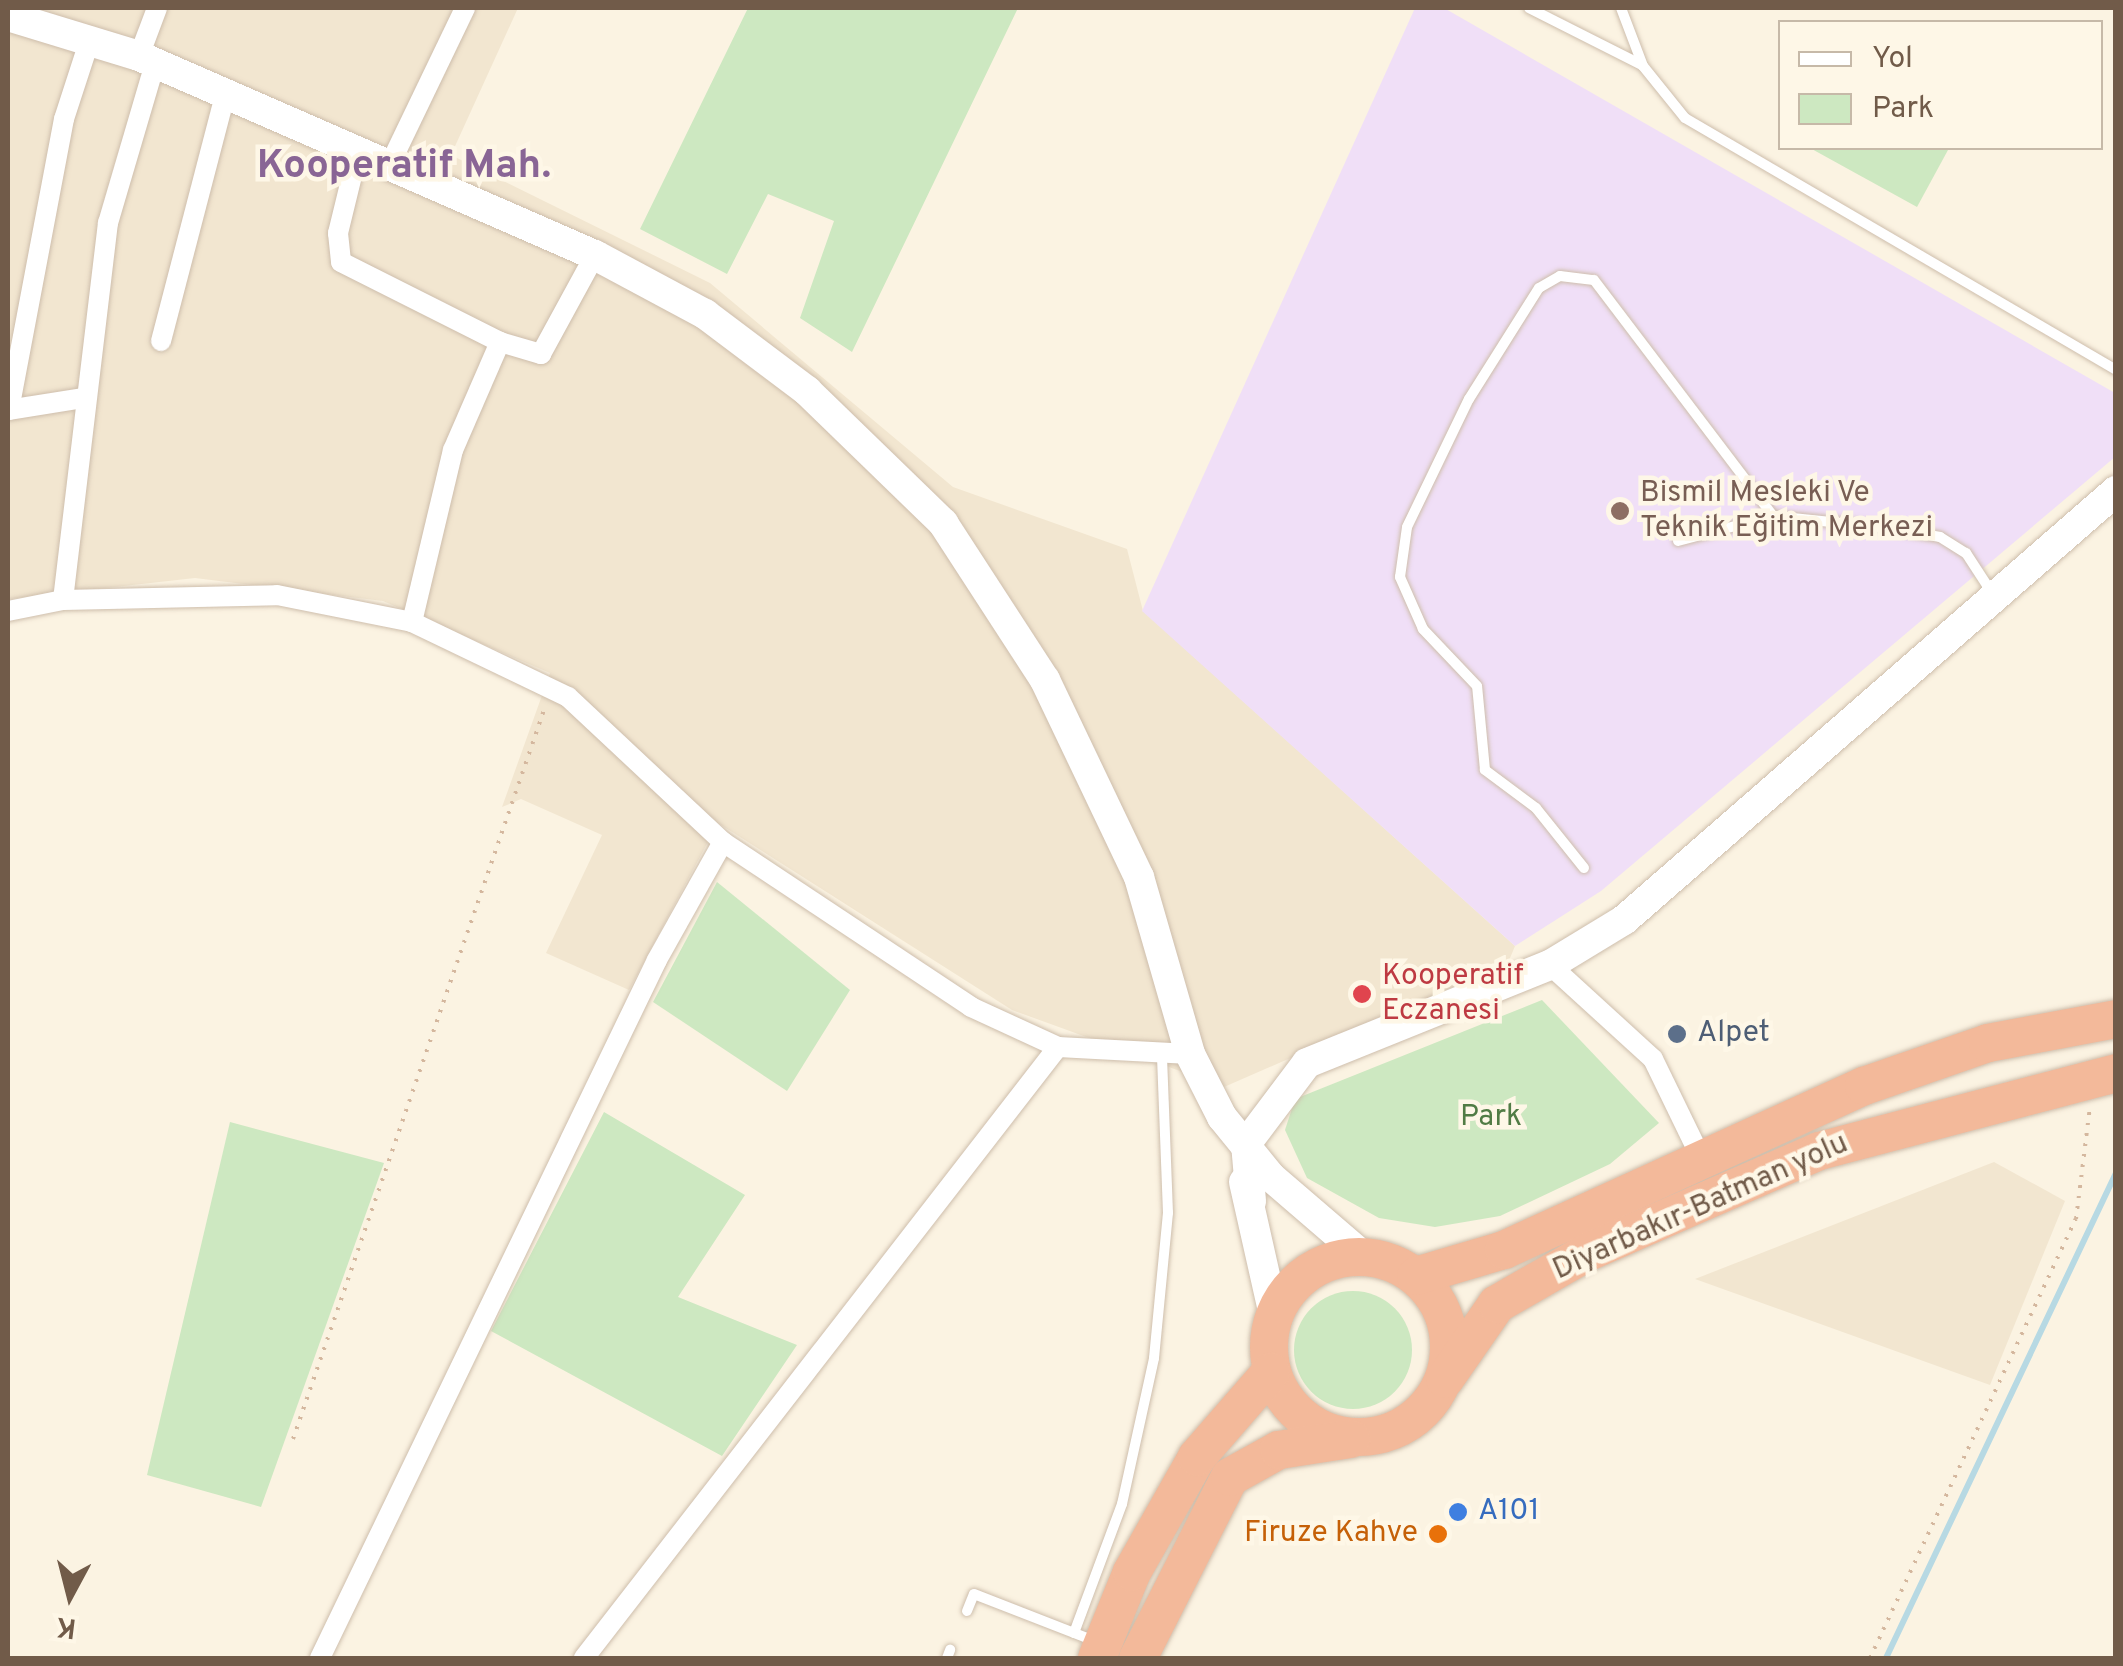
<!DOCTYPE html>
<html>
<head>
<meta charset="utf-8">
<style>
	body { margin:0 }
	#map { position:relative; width:2123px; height:1666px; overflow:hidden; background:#fbf3e2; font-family:Overpass,sans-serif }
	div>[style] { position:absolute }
	.residential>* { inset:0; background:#f2e6d0 }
	.education>* { inset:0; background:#f0dff7 }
	.green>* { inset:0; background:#cde8c1 }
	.round { border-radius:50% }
	.stream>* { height:6px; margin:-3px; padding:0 3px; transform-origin:3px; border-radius:3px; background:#b7d9e3 }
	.path>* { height:4px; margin-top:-2px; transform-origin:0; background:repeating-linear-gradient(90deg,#d4b79e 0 2.5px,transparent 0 10.5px) }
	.roads { filter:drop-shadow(0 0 2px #cebeac) drop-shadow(0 0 2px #cebeac) }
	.lane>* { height:10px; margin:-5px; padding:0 5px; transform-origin:5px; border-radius:5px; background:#fff }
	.street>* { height:20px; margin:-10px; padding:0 10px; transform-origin:10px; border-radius:10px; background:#fff }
	.secondary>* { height:30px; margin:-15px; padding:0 15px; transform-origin:15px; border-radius:15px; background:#fff }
	.highway>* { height:38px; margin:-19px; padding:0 19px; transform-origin:19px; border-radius:19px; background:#f3b99a }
	.highway>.ring { margin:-19px; padding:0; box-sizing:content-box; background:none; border:38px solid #f3b99a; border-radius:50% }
	.dots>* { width:28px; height:28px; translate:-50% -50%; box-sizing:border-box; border:5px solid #fef7e7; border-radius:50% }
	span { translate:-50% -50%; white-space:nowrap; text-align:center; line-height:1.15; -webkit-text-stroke:9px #fef7e7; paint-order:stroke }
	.education-label { font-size:30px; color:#785e54 }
	.left { translate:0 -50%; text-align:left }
	.health-label { font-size:30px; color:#be3a42 }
	.service-label { font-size:30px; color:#4e5e75 }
	.park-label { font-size:30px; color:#517c45 }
	.street-label { font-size:30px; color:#715b49 }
	.shop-label { font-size:30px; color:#366cbe }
	.food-label { font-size:30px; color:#c56008 }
	.right { translate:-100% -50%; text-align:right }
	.district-label { font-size:40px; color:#896595; font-weight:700 }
	.frame { position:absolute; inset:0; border:10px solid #715b49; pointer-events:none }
	.legend { position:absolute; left:1778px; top:20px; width:325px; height:130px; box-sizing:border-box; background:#fef7e7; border:2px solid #c6b9a8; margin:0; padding:12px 18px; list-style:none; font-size:30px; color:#715b49 }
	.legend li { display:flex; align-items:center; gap:20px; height:50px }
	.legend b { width:50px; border:2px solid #c6b9a8 }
	.north { position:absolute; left:20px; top:1546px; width:100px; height:100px; -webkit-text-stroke:8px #fef7e7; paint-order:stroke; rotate:187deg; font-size:28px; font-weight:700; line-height:40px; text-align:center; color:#715b49 }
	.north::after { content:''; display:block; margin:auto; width:35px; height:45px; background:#715b49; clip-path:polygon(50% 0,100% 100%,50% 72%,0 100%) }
</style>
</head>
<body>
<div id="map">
	<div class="residential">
		<i style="clip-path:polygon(8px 8px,518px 8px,451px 155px,710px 283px,953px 487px,1127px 549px,1143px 611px,1515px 946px,1508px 963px,1224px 1087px,1012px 1010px,718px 823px,629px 990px,546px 953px,602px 835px,521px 799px,502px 807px,550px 673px,383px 601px,195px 578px,8px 599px)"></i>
		<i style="clip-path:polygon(1994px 1162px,2065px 1201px,1990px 1385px,1695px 1279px)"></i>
	</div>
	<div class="education">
		<i style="clip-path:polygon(1415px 8px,1444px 8px,2115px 393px,2115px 457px,1601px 891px,1515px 946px,1142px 611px)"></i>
	</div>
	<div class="green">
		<i style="clip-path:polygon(748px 8px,1018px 8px,852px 352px,800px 318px,834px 221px,768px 194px,727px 274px,640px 229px)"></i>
		<i style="clip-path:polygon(1810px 148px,1943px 148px,1948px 150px,1917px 207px)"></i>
		<i style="clip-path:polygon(717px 882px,850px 990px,787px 1091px,653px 1002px)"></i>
		<i style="clip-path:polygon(1542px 1000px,1659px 1123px,1610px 1164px,1500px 1216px,1435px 1227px,1379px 1218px,1307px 1178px,1285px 1130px,1295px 1099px)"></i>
		<i style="clip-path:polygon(604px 1112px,745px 1195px,678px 1297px,797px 1345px,722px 1456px,491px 1331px)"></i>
		<i style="clip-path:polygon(230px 1122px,384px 1163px,261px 1507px,147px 1475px)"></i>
		<i class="round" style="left:1294px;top:1291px;width:118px;height:118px"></i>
	</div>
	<div class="stream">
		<i style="left:1886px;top:1658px;width:537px;rotate:-64.63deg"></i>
	</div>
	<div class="path">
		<i style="left:293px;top:1439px;width:774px;rotate:-71deg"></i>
		<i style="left:1870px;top:1658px;width:485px;rotate:-64.9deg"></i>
		<i style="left:2076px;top:1219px;width:114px;rotate:-82.9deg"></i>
	</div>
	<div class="roads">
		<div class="lane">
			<i style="left:1529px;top:8px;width:127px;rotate:26.8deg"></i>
			<i style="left:1621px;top:8px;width:62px;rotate:69.2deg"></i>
			<i style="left:1643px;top:66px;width:67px;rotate:51.1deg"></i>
			<i style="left:1685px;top:118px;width:499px;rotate:30.3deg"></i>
			<i style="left:1678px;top:541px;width:98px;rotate:-14.7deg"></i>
			<i style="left:1773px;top:516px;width:117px;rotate:5.9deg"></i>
			<i style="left:1889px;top:528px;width:52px;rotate:10deg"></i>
			<i style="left:1940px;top:537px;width:31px;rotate:32deg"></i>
			<i style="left:1966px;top:553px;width:51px;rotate:56.9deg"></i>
			<i style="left:1584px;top:868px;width:77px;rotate:-128.7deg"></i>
			<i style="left:1536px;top:808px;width:64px;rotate:-143.3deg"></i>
			<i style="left:1485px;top:770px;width:84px;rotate:-95.4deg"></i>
			<i style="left:1477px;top:686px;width:79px;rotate:-133.5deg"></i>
			<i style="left:1423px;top:629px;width:57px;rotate:-113.9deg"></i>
			<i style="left:1400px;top:577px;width:50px;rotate:-82deg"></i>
			<i style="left:1407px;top:527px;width:142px;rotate:-64.2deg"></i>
			<i style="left:1469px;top:399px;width:131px;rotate:-57.8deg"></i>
			<i style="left:1539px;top:288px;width:24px;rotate:-30deg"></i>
			<i style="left:1560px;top:276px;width:34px;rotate:7deg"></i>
			<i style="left:1594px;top:280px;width:296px;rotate:52.8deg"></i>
			<i style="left:967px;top:1611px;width:18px;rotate:-68deg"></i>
			<i style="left:974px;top:1594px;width:132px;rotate:21.3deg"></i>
			<i style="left:1074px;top:1633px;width:138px;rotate:-69.6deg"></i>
			<i style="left:1122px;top:1504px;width:149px;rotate:-77.6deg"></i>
			<i style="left:1154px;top:1358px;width:146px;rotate:-84.5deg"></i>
			<i style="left:1168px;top:1213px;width:159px;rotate:-92.2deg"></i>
			<i style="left:947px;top:1658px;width:9px;rotate:-69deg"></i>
		</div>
		<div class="street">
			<i style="left:139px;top:56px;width:51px;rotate:-69.4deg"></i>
			<i style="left:359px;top:147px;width:89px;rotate:103.7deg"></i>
			<i style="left:338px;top:233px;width:29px;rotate:84deg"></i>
			<i style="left:341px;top:262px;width:178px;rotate:26.7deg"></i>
			<i style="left:500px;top:342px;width:43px;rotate:16.3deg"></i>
			<i style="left:541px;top:354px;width:113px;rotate:-61.4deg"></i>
			<i style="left:392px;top:160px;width:169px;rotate:-64.3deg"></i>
			<i style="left:161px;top:341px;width:257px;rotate:-75.4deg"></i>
			<i style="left:8px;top:410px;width:77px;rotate:-9deg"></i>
			<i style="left:9px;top:410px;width:296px;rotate:-79.3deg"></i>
			<i style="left:64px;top:119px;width:84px;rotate:-72deg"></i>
			<i style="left:63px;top:600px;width:380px;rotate:-83.2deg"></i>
			<i style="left:108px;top:223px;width:167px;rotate:-73.6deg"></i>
			<i style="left:8px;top:611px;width:56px;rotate:-11.3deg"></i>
			<i style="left:63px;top:600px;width:214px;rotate:-1.3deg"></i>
			<i style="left:277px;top:595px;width:138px;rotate:11.3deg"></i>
			<i style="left:412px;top:622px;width:173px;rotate:25.7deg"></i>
			<i style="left:568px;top:697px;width:212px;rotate:43.1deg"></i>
			<i style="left:723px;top:842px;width:298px;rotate:33.6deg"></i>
			<i style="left:971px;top:1007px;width:96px;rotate:24.7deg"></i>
			<i style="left:1058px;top:1047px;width:132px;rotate:3deg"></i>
			<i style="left:412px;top:622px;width:177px;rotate:-76.6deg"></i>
			<i style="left:453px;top:450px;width:118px;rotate:-66.5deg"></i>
			<i style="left:1550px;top:965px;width:139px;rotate:42.4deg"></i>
			<i style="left:1653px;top:1059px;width:110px;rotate:64.1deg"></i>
			<i style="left:320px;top:1658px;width:775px;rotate:-64.23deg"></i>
			<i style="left:657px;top:960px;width:135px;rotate:-60.8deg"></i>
			<i style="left:584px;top:1658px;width:773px;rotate:-52.2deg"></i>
		</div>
		<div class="secondary">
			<i style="left:8px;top:16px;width:137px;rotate:17deg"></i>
			<i style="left:139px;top:56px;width:498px;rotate:23.6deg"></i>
			<i style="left:595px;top:255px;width:125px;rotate:28.2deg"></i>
			<i style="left:705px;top:314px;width:128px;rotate:37deg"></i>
			<i style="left:807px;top:391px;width:190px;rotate:44.1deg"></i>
			<i style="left:943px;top:523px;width:187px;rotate:57deg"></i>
			<i style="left:1045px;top:680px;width:218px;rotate:64.5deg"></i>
			<i style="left:1139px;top:877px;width:184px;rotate:73.9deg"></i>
			<i style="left:1190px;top:1054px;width:71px;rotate:63.1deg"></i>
			<i style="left:1222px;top:1117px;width:77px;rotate:50.8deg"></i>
			<i style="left:1271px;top:1177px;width:121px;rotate:40.7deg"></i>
			<i style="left:1244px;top:1182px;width:136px;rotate:77.3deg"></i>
			<i style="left:1251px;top:1201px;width:57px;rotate:-95deg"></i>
			<i style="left:1246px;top:1144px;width:101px;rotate:-53deg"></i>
			<i style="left:1307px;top:1063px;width:262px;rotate:-22deg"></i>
			<i style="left:1550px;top:965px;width:87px;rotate:-31.3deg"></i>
			<i style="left:1624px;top:920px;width:653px;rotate:-41.09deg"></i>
		</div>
		<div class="highway">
			<i class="ring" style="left:1269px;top:1257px;width:142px;height:142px"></i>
			<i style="left:1416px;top:1276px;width:92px;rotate:-16.5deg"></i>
			<i style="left:1504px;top:1250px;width:396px;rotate:-24.5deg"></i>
			<i style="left:1864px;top:1086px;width:131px;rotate:-19.1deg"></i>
			<i style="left:1988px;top:1043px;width:130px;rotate:-10.6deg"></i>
			<i style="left:1445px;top:1379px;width:91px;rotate:-55.3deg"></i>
			<i style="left:1497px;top:1304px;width:103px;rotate:-29.8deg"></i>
			<i style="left:1586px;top:1253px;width:254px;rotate:-23.6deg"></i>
			<i style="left:1819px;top:1151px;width:307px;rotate:-14.7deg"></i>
			<i style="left:1097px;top:1658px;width:93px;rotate:-67.9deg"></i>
			<i style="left:1132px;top:1572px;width:132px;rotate:-60.5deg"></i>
			<i style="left:1197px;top:1457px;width:113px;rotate:-49deg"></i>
			<i style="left:1138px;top:1658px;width:203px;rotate:-63.1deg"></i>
			<i style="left:1230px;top:1477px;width:56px;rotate:-28.9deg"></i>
			<i style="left:1279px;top:1450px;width:73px;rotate:-8.7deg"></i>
		</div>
	</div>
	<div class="dots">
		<i style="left:1620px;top:511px;background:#8d6e63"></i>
		<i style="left:1362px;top:994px;background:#e0444e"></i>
		<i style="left:1677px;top:1034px;background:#5c6f8a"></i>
		<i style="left:1458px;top:1512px;background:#3f7fe0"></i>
		<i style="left:1438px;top:1534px;background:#e8710a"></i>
	</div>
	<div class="education-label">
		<span class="left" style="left:1640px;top:511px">Bismil Mesleki Ve<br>Teknik Eğitim Merkezi</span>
	</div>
	<div class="health-label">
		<span class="left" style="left:1382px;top:994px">Kooperatif<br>Eczanesi</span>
	</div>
	<div class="service-label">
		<span class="left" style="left:1697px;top:1034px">Alpet</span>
	</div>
	<div class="park-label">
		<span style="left:1491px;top:1118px">Park</span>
	</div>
	<div class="street-label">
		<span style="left:1701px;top:1208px;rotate:-24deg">Diyarbakır-Batman yolu</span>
	</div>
	<div class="shop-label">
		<span class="left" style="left:1478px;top:1512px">A101</span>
	</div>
	<div class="food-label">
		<span class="right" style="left:1418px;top:1534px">Firuze Kahve</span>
	</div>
	<div class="district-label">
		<span style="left:404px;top:167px">Kooperatif Mah.</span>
	</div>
	<div class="frame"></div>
	<ul class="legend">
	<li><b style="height:12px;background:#fff"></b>Yol</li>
	<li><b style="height:28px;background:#cde8c1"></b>Park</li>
	</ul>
	<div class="north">K</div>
</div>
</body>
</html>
